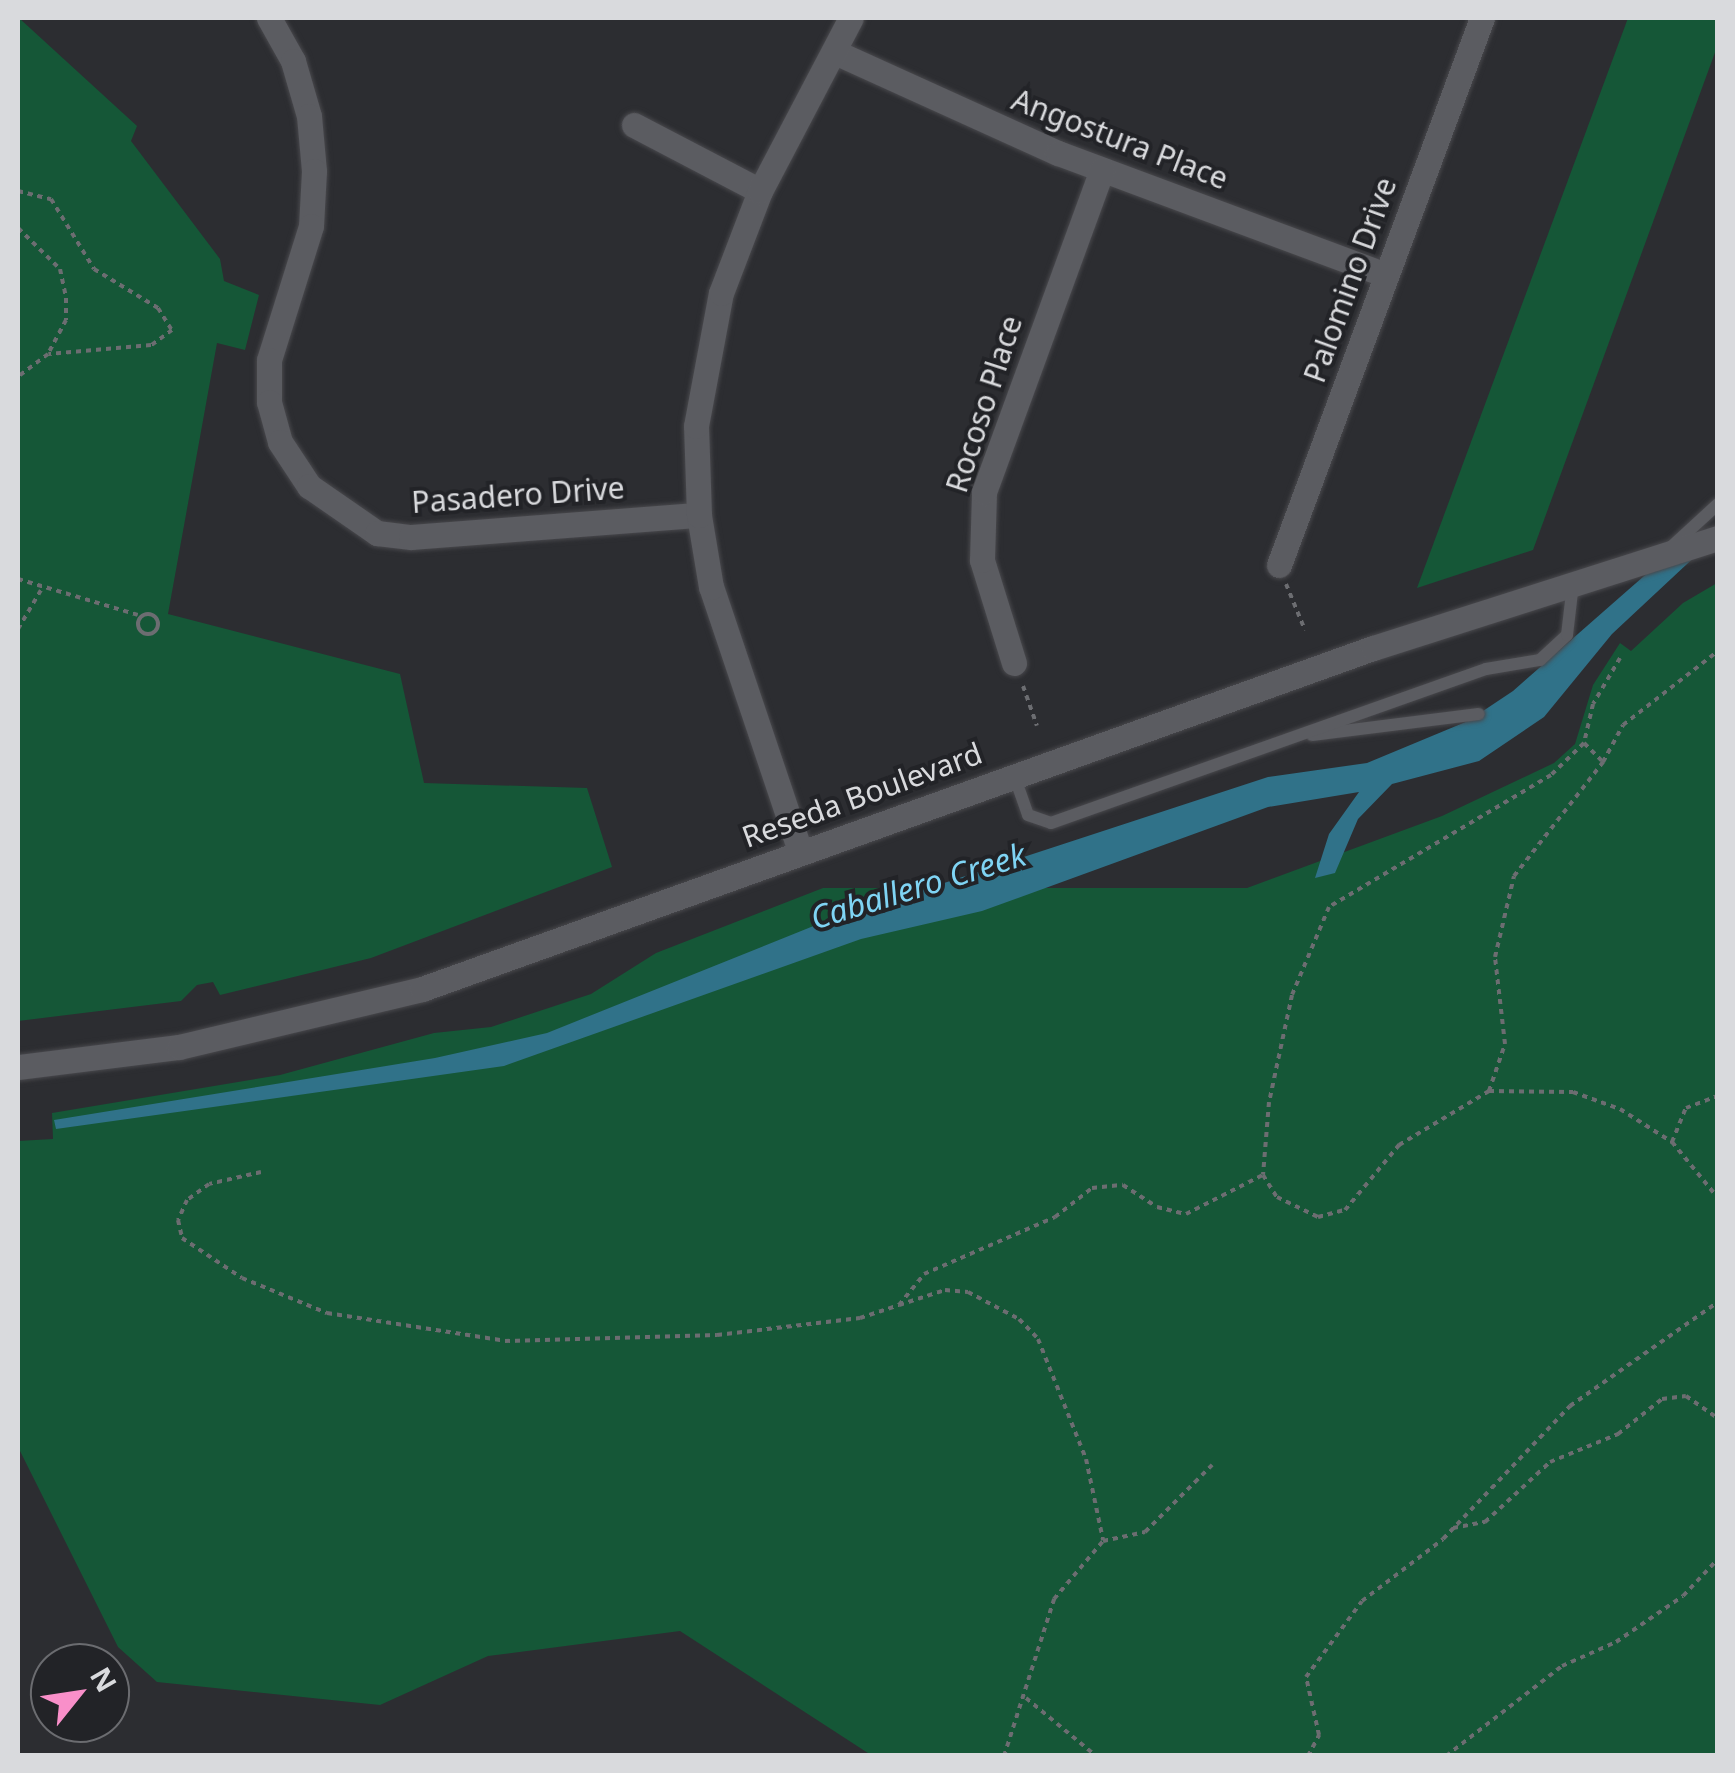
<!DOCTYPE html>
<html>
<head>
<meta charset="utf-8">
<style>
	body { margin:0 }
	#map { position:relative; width:1735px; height:1773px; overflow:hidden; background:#2c2d31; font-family:"Noto Sans",sans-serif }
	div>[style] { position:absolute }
	.green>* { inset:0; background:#155737 }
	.water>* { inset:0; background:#307289 }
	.pier>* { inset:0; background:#2c2d31; transform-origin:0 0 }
	.path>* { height:4px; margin-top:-2px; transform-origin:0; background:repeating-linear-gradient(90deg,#6c6d71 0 5px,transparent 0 10px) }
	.path>.ring { margin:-2px; padding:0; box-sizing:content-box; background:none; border:4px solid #6c6d71; border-radius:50% }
	.roads { filter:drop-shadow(0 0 2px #48484c) drop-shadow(0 0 2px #48484c) }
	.lane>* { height:12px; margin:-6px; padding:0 6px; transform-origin:6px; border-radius:6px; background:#5b5c61 }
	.street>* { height:25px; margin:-12.5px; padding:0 12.5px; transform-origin:12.5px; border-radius:12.5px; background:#5b5c61 }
	.secondary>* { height:25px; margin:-12.5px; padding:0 12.5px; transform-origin:12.5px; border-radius:12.5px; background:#5b5c61 }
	span { translate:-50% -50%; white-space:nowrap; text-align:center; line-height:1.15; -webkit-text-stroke:8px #222327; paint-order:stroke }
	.street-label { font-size:30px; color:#d9dadd }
	.water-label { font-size:32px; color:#7fd4f4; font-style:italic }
	.frame { position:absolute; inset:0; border:20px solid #d9dadd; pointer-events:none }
	.north { position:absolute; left:30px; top:1643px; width:100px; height:100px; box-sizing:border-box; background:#222327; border:2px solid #6b6c70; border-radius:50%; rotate:60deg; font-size:28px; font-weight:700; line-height:40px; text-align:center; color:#d9dadd }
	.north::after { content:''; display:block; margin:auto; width:35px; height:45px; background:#f98fc9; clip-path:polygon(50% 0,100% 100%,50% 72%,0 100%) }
</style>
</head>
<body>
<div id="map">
	<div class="green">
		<i style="clip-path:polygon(19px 18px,137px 126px,131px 141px,220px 259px,224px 281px,259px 295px,245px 350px,217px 343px,168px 614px,400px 674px,424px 783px,587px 788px,612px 867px,371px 958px,220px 995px,213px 982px,197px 985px,181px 1001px,18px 1021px)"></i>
		<i style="clip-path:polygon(1628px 18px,1717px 18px,1717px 47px,1533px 550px,1417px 588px)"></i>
		<i style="clip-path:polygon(1717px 583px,1717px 1755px,871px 1755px,680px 1631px,488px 1656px,380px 1705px,157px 1682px,118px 1647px,18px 1447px,18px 1141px,53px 1139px,52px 1113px,280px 1075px,434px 1033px,491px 1027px,591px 994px,656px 953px,823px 888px,1247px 888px,1442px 816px,1554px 763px,1575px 744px,1593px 685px,1620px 643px,1631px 651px,1683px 603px)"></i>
	</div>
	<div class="water">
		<i style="clip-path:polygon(1717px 512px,1717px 536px,1612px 634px,1544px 717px,1479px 761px,1392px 784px,1358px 819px,1335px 873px,1315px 878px,1329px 834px,1359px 792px,1268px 807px,982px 911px,861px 939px,504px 1066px,56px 1129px,54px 1120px,435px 1058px,547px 1033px,816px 925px,1268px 777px,1367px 763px,1468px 721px,1513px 691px)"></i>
	</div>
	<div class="pier">
		<i style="left:1717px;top:512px;width:24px;height:160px;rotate:90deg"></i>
	</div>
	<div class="path">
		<i style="left:18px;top:191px;width:34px;rotate:14deg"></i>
		<i style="left:51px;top:199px;width:82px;rotate:58.4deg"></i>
		<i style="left:94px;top:269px;width:75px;rotate:31.4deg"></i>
		<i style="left:158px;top:308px;width:26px;rotate:58deg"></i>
		<i style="left:172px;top:330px;width:26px;rotate:144deg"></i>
		<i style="left:151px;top:345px;width:103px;rotate:175deg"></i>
		<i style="left:18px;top:228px;width:59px;rotate:44.3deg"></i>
		<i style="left:60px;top:269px;width:30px;rotate:78deg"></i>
		<i style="left:66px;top:298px;width:22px;rotate:90deg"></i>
		<i style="left:66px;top:320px;width:38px;rotate:118deg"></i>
		<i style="left:48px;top:354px;width:38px;rotate:143deg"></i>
		<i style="left:18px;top:579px;width:125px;rotate:16.7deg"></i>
		<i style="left:1286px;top:584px;width:50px;rotate:67.6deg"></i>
		<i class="ring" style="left:138px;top:614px;width:16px;height:16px"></i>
		<i style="left:18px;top:629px;width:45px;rotate:-59.5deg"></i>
		<i style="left:1620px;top:658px;width:53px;rotate:120.4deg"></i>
		<i style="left:1593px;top:704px;width:40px;rotate:103deg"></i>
		<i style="left:1584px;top:743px;width:46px;rotate:135.9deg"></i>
		<i style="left:1551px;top:775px;width:258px;rotate:149.3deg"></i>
		<i style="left:1329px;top:907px;width:95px;rotate:112.8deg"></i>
		<i style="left:1292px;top:995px;width:109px;rotate:102.1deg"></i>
		<i style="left:1269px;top:1102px;width:73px;rotate:94.7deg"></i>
		<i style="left:1263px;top:1175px;width:26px;rotate:58deg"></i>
		<i style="left:1277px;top:1197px;width:46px;rotate:26deg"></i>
		<i style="left:1318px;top:1217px;width:28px;rotate:-15deg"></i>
		<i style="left:1345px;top:1210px;width:85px;rotate:-50.3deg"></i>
		<i style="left:1399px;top:1145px;width:105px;rotate:-31deg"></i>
		<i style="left:1489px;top:1091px;width:50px;rotate:-71.2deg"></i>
		<i style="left:1505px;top:1044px;width:88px;rotate:-96.6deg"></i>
		<i style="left:1495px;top:957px;width:83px;rotate:-76.8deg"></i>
		<i style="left:1514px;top:876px;width:145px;rotate:-52deg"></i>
		<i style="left:1603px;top:762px;width:42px;rotate:-61.6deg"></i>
		<i style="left:1623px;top:725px;width:120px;rotate:-37.9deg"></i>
		<i style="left:1023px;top:686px;width:42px;rotate:70.7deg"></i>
		<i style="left:1584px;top:743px;width:25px;rotate:45deg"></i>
		<i style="left:1489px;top:1091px;width:84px;rotate:0.7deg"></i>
		<i style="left:1573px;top:1092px;width:50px;rotate:19.9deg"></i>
		<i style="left:1620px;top:1109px;width:62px;rotate:32.4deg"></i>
		<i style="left:1672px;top:1142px;width:72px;rotate:50.6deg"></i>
		<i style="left:1672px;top:1142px;width:37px;rotate:-68deg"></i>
		<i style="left:1686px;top:1108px;width:34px;rotate:-21deg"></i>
		<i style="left:261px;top:1172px;width:53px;rotate:167deg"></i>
		<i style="left:209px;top:1184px;width:27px;rotate:144deg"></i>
		<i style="left:187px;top:1200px;width:22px;rotate:114deg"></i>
		<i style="left:178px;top:1220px;width:18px;rotate:77deg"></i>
		<i style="left:182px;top:1238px;width:72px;rotate:33.7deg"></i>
		<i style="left:242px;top:1278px;width:92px;rotate:22.4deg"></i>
		<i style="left:327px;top:1313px;width:180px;rotate:8.9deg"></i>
		<i style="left:505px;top:1341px;width:212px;rotate:-1.6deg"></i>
		<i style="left:717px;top:1335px;width:144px;rotate:-6.8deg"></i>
		<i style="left:860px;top:1318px;width:41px;rotate:-18.4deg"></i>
		<i style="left:899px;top:1305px;width:40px;rotate:-51deg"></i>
		<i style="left:924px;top:1274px;width:143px;rotate:-23.5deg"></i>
		<i style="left:1055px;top:1217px;width:47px;rotate:-38.1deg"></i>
		<i style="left:1092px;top:1188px;width:31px;rotate:-6deg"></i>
		<i style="left:1123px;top:1185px;width:40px;rotate:32.9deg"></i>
		<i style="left:1157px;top:1207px;width:30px;rotate:14deg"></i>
		<i style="left:1186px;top:1214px;width:86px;rotate:-26.9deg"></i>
		<i style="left:899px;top:1305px;width:48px;rotate:-18.1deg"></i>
		<i style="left:945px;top:1290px;width:23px;rotate:5deg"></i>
		<i style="left:968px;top:1292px;width:58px;rotate:27.9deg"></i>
		<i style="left:1019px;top:1319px;width:28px;rotate:46deg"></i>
		<i style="left:1038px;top:1339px;width:129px;rotate:68.2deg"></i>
		<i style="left:1086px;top:1459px;width:83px;rotate:78.1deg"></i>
		<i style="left:1453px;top:1528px;width:33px;rotate:-11deg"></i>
		<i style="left:1485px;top:1522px;width:88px;rotate:-42.7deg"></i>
		<i style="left:1550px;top:1462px;width:74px;rotate:-22.4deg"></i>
		<i style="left:1618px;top:1434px;width:56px;rotate:-38.5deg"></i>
		<i style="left:1662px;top:1399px;width:24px;rotate:-7deg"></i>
		<i style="left:1686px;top:1396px;width:39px;rotate:35deg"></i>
		<i style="left:1026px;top:1698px;width:91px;rotate:39.6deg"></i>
		<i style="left:1004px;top:1756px;width:165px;rotate:-72.3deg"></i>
		<i style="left:1054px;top:1599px;width:76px;rotate:-49.8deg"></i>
		<i style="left:1103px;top:1541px;width:43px;rotate:-12.1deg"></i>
		<i style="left:1145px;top:1532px;width:95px;rotate:-45deg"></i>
		<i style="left:1308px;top:1756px;width:24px;rotate:-62deg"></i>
		<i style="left:1319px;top:1735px;width:59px;rotate:-102.6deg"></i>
		<i style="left:1306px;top:1677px;width:94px;rotate:-53.6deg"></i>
		<i style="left:1362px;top:1601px;width:102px;rotate:-37.4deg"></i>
		<i style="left:1443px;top:1539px;width:184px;rotate:-46.3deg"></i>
		<i style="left:1570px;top:1406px;width:181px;rotate:-35.1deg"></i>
		<i style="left:1446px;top:1756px;width:147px;rotate:-37.8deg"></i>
		<i style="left:1562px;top:1666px;width:59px;rotate:-24deg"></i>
		<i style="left:1616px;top:1642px;width:81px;rotate:-34.5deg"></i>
		<i style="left:1683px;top:1596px;width:51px;rotate:-46.6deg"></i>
	</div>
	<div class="roads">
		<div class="lane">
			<i style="left:1671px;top:547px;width:64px;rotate:-42.5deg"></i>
			<i style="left:1312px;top:735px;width:168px;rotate:-7.2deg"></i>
			<i style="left:1014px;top:775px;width:42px;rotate:70.7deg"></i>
			<i style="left:1028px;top:815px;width:24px;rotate:19deg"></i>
			<i style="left:1051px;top:823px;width:461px;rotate:-19.5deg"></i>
			<i style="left:1486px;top:669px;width:55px;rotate:-9.5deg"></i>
			<i style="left:1540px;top:660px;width:37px;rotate:-43deg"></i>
			<i style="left:1567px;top:635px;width:51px;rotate:-83.3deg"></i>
		</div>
		<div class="street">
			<i style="left:269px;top:18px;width:49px;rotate:60.8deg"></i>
			<i style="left:293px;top:61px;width:57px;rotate:73.8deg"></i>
			<i style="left:309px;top:116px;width:55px;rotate:84.8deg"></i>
			<i style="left:314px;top:171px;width:55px;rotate:93.1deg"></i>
			<i style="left:311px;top:226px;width:140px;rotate:107.4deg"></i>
			<i style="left:269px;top:360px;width:42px;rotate:90deg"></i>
			<i style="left:269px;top:402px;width:41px;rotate:74.6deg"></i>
			<i style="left:280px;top:442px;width:53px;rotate:56.6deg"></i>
			<i style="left:309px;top:486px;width:83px;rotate:34.7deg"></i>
			<i style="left:377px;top:533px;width:34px;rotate:7deg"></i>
			<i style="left:411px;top:537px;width:289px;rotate:-4.4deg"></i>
			<i style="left:835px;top:52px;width:245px;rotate:24.4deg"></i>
			<i style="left:1058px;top:153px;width:350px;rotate:20.4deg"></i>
			<i style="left:634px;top:125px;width:142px;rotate:27.6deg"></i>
			<i style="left:1279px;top:565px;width:583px;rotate:-69.64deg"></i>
			<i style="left:1014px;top:663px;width:108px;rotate:-107.3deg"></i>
			<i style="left:982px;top:560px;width:68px;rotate:-88.3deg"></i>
			<i style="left:984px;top:492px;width:343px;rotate:-69.9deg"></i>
			<i style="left:800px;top:851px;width:279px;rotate:-108.6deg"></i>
			<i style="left:711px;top:587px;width:73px;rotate:-99.5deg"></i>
			<i style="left:699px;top:515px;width:89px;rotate:-91.9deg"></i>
			<i style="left:696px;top:426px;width:135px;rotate:-79.4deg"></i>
			<i style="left:721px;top:293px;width:109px;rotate:-69.1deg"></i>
			<i style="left:760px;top:191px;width:195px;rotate:-62.3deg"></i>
		</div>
		<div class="secondary">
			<i style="left:18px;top:1067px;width:162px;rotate:-7.1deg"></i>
			<i style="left:179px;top:1047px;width:250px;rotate:-13.4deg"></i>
			<i style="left:422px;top:989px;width:1010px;rotate:-19.73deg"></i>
			<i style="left:1373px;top:648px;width:362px;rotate:-17.7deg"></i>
		</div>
	</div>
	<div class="street-label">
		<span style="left:1120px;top:139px;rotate:21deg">Angostura Place</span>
		<span style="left:1350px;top:280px;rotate:-70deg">Palomino Drive</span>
		<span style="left:984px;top:404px;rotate:-72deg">Rocoso Place</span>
		<span style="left:518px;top:495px;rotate:-4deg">Pasadero Drive</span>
		<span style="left:862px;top:795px;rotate:-20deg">Reseda Boulevard</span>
	</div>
	<div class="water-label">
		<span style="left:918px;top:886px;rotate:-17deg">Caballero Creek</span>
	</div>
	<div class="frame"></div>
	<div class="north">N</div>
</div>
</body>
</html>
